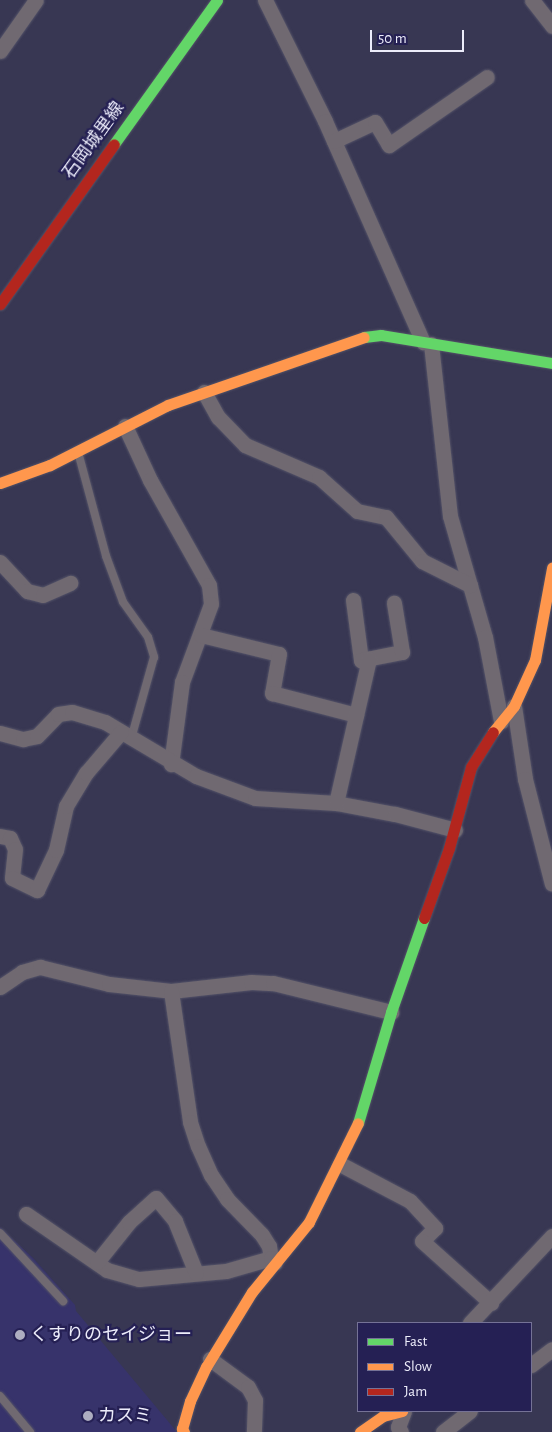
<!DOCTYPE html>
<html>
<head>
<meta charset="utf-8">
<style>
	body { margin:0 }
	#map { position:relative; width:552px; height:1432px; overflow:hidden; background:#383753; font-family:"Alegreya Sans","Noto Sans JP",sans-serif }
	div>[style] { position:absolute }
	.built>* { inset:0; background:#37336b }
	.roads { filter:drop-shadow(0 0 1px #545368) drop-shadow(0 0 1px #545368) }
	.lane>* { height:8px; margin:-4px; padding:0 4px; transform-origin:4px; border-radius:4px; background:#706971 }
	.street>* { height:15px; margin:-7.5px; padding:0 7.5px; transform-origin:7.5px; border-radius:7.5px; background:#706971 }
	.fast>* { height:11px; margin:-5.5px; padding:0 5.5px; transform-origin:5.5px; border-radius:5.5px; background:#63d668 }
	.slow>* { height:11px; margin:-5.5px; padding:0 5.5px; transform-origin:5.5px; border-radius:5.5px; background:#ff974d }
	.jam>* { height:11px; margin:-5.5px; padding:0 5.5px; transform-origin:5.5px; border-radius:5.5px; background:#b3261e }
	.dots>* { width:14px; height:14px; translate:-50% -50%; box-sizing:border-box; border:2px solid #252054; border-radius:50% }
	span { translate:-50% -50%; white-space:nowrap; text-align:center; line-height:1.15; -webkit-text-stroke:4.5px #252054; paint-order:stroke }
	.street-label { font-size:18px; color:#ececfa }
	.poi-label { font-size:18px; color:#ececfa }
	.left { translate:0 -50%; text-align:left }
	.legend { position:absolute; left:357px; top:1322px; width:175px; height:90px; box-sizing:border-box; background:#252054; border:1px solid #757296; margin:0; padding:6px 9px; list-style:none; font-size:15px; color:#ececfa }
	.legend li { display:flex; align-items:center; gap:10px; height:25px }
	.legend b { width:25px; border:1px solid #757296 }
	.scale { position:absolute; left:370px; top:30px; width:94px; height:22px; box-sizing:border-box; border:2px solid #ececfa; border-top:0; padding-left:6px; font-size:15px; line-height:18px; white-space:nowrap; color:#ececfa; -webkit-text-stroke:4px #252054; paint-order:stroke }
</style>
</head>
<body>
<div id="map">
	<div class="built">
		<i style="clip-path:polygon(0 1227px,33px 1258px,75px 1305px,76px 1311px,177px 1432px,0 1432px)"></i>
	</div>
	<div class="roads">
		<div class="lane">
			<i style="left:78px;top:452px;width:108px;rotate:74.9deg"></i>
			<i style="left:106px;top:556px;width:49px;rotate:69.7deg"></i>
			<i style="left:123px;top:602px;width:43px;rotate:54.5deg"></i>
			<i style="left:148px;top:637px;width:21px;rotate:73deg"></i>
			<i style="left:154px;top:657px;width:85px;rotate:105.7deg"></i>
			<i style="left:0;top:1233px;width:93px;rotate:47.2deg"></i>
			<i style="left:0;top:1396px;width:47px;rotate:50.2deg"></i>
		</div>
		<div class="street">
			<i style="left:265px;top:0;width:135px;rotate:63.6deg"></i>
			<i style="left:325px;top:121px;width:242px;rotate:66.1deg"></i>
			<i style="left:532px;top:0;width:33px;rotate:52deg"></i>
			<i style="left:0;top:51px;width:62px;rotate:-54.8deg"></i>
			<i style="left:334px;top:141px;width:45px;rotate:-24.9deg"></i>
			<i style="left:375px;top:122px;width:27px;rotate:59deg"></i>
			<i style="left:389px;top:145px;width:119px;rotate:-34.8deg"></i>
			<i style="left:431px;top:344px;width:173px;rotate:83.7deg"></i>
			<i style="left:450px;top:516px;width:126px;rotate:73.9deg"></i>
			<i style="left:485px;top:637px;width:86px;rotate:79.2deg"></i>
			<i style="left:204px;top:392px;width:29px;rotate:61deg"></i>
			<i style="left:218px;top:417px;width:39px;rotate:46deg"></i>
			<i style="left:245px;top:445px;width:81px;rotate:23.4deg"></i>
			<i style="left:319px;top:477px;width:51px;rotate:41.8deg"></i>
			<i style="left:357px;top:511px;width:30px;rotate:12deg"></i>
			<i style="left:386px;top:517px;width:57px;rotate:50.7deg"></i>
			<i style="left:422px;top:561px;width:54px;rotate:26.6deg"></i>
			<i style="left:125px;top:426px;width:60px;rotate:65.2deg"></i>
			<i style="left:150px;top:480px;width:120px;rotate:60.7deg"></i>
			<i style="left:209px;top:585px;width:19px;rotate:84deg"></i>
			<i style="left:211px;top:604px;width:83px;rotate:110.4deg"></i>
			<i style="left:182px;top:682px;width:83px;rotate:97.6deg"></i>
			<i style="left:0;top:562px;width:40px;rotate:47deg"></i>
			<i style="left:27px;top:591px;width:16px;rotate:14deg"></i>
			<i style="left:43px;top:595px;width:30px;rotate:-24deg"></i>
			<i style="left:353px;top:600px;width:61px;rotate:82.4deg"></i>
			<i style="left:361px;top:660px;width:42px;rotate:-11deg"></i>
			<i style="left:402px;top:652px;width:50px;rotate:-99.3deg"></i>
			<i style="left:201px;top:635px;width:80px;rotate:13.7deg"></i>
			<i style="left:279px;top:654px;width:40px;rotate:100deg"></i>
			<i style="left:272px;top:693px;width:87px;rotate:14.7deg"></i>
			<i style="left:514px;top:706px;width:74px;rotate:81.4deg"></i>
			<i style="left:525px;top:779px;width:108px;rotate:75.6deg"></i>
			<i style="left:0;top:733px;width:24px;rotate:15deg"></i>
			<i style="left:23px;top:739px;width:14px;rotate:-12deg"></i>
			<i style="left:37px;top:736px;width:30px;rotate:-46deg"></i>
			<i style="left:58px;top:714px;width:14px;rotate:-8deg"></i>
			<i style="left:72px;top:712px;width:34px;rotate:17deg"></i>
			<i style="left:105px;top:722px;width:106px;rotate:30.7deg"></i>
			<i style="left:196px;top:776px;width:63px;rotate:20.4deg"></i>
			<i style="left:255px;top:798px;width:81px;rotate:3.5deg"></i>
			<i style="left:336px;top:803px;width:60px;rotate:10.6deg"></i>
			<i style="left:395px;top:814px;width:62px;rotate:14.9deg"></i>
			<i style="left:336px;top:803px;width:148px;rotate:-77.1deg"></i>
			<i style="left:0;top:836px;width:10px;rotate:11deg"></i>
			<i style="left:10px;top:838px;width:12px;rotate:66deg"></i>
			<i style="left:15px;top:849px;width:29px;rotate:96deg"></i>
			<i style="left:12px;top:878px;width:28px;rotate:26deg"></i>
			<i style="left:37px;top:890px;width:44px;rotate:-64.6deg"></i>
			<i style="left:56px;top:850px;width:45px;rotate:-77.2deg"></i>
			<i style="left:66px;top:806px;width:39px;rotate:-59deg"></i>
			<i style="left:86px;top:773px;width:54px;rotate:-49.5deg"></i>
			<i style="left:0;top:987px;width:27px;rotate:-34deg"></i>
			<i style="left:22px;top:972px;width:19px;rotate:-16deg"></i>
			<i style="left:40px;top:967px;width:71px;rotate:13.8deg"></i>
			<i style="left:109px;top:984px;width:62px;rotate:6.4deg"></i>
			<i style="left:171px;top:991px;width:81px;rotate:-6.4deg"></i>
			<i style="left:251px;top:982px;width:22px;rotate:3deg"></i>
			<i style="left:273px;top:983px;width:122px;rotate:13.8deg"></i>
			<i style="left:171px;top:991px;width:132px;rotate:81.7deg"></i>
			<i style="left:190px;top:1122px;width:25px;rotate:72deg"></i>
			<i style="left:198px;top:1146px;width:32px;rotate:66deg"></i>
			<i style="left:211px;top:1175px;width:29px;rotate:56deg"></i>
			<i style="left:227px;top:1199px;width:50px;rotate:45.8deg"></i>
			<i style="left:262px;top:1235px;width:13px;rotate:58deg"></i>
			<i style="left:269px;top:1246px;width:12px;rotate:81deg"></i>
			<i style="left:340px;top:1164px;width:79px;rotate:27.9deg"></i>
			<i style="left:410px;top:1201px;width:37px;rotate:47deg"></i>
			<i style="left:435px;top:1228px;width:18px;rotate:135deg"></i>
			<i style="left:422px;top:1241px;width:93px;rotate:41.9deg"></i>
			<i style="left:26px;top:1214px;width:98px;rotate:34.7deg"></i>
			<i style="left:107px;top:1270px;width:33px;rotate:16deg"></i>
			<i style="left:139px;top:1279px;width:87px;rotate:-5.3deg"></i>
			<i style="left:226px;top:1271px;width:47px;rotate:-16.1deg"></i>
			<i style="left:271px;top:1258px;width:6px;rotate:51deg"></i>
			<i style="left:97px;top:1262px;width:51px;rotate:-51.3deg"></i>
			<i style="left:129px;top:1222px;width:36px;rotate:-42deg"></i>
			<i style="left:156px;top:1198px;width:30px;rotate:50deg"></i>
			<i style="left:175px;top:1221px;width:56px;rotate:68deg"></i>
			<i style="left:470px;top:1323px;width:120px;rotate:-46.7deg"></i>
			<i style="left:210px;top:1359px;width:47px;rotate:36.4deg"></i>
			<i style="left:248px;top:1387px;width:15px;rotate:62deg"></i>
			<i style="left:255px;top:1400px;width:32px;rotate:92deg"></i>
			<i style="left:531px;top:1365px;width:26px;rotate:-37deg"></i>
			<i style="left:401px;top:1432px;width:6px;rotate:-121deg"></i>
			<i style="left:398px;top:1427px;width:17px;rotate:-69deg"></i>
			<i style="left:443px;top:1432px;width:34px;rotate:-38deg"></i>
		</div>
		<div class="fast">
			<i style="left:114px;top:144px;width:177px;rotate:-54.4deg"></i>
			<i style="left:364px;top:337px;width:17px;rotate:-7deg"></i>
			<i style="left:381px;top:335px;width:173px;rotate:9.3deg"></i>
			<i style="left:358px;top:1123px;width:116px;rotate:-73.4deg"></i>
			<i style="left:391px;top:1012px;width:100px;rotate:-70.7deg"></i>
		</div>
		<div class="slow">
			<i style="left:0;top:483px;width:53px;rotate:-19.8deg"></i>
			<i style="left:50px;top:465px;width:132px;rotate:-27deg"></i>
			<i style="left:168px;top:405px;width:207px;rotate:-19.1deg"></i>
			<i style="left:493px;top:732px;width:33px;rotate:-51deg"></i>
			<i style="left:514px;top:706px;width:51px;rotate:-65.5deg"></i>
			<i style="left:535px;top:660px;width:94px;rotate:-79.5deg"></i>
			<i style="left:184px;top:1432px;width:4px;rotate:-124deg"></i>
			<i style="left:182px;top:1429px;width:29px;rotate:-74deg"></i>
			<i style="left:190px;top:1401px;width:38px;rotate:-65deg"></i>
			<i style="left:206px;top:1367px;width:88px;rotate:-58.5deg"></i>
			<i style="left:252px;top:1292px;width:90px;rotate:-50.8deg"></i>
			<i style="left:309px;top:1222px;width:110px;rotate:-63.7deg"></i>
			<i style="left:360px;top:1432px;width:28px;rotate:-35deg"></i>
			<i style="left:383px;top:1416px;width:20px;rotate:-15deg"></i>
		</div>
		<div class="jam">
			<i style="left:0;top:304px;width:196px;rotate:-54.5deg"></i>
			<i style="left:424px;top:918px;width:74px;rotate:-70.3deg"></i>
			<i style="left:449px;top:848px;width:84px;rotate:-74.8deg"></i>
			<i style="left:471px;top:767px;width:41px;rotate:-57.8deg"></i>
		</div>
	</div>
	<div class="dots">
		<i style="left:20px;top:1335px;background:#adadc0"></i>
		<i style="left:88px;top:1416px;background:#adadc0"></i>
	</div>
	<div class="street-label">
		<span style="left:94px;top:141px;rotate:-54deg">石岡城里線</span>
	</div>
	<div class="poi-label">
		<span class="left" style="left:30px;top:1335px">くすりのセイジョー</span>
		<span class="left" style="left:98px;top:1416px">カスミ</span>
	</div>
	<ul class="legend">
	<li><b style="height:6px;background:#63d668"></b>Fast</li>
	<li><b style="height:6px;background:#ff974d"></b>Slow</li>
	<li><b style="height:6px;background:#b3261e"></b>Jam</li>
	</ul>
	<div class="scale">50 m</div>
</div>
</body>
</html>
